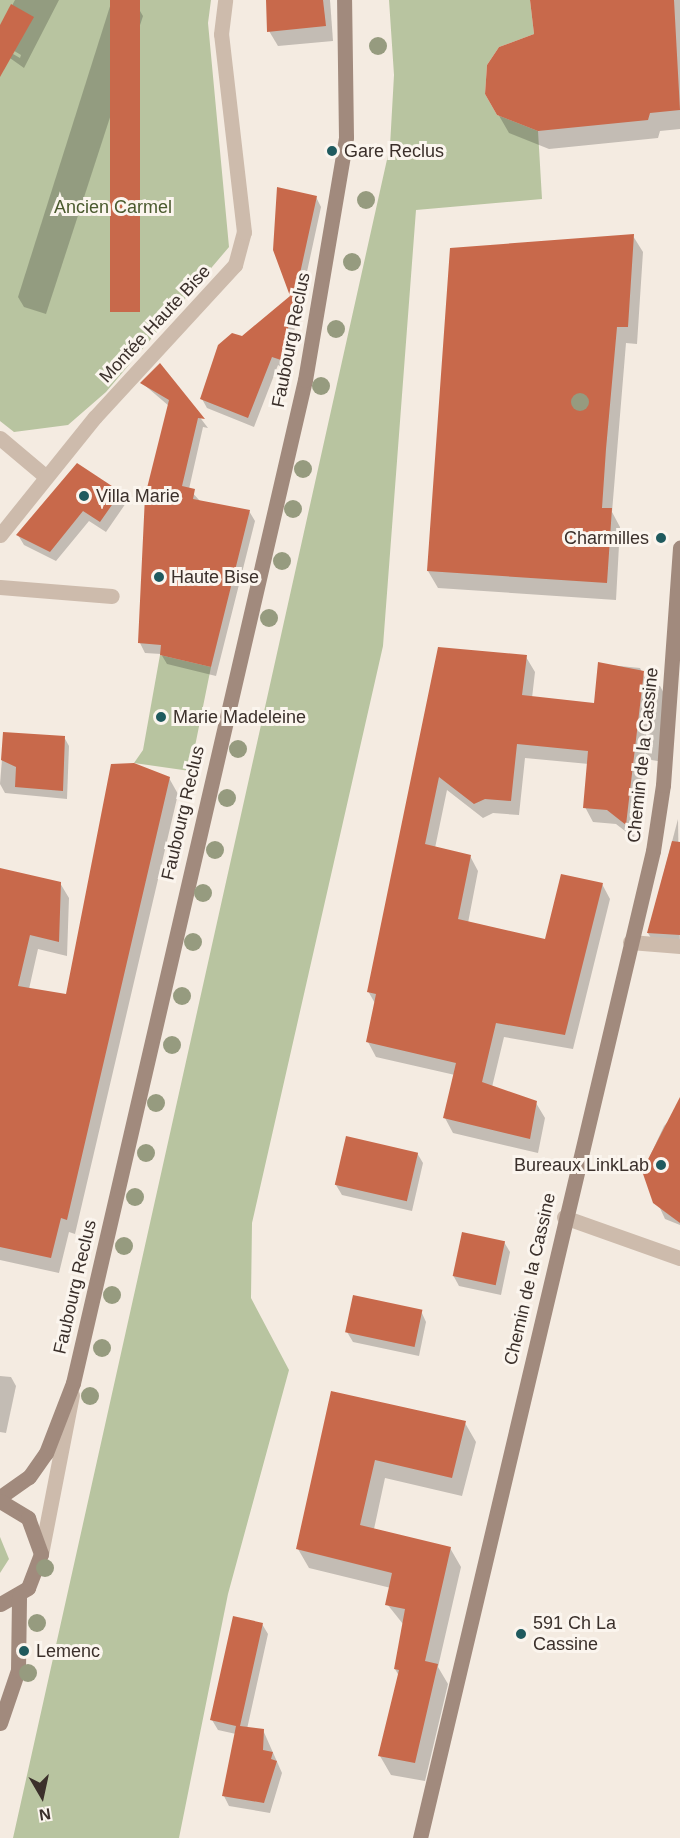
<!DOCTYPE html>
<html>
<head>
<meta charset="utf-8">
<style>
	body { margin:0 }
	#map { position:relative; width:680px; height:1838px; overflow:hidden; background:#f4ebe1; font-family:Arial,sans-serif }
	div>[style] { position:absolute }
	.green>* { inset:0; background:#b8c4a0 }
	.shadow>* { inset:0; background:#0003 }
	.building>* { inset:0; background:#c8694b; transform-origin:0 0 }
	.lane>* { height:15px; margin:-7.5px; padding:0 7.5px; transform-origin:7.5px; border-radius:7.5px; background:#cdbbac }
	.street>* { height:15px; margin:-7.5px; padding:0 7.5px; transform-origin:7.5px; border-radius:7.5px; background:#cdbbac }
	.secondary>* { height:15px; margin:-7.5px; padding:0 7.5px; transform-origin:7.5px; border-radius:7.5px; background:#a18a7d }
	.trees>* { width:18px; height:18px; margin:-9px; border-radius:50%; background:#969b7f }
	.dots>* { width:16px; height:16px; translate:-50% -50%; box-sizing:border-box; border:3px solid #fbf5ee; border-radius:50% }
	span { translate:-50% -50%; white-space:nowrap; text-align:center; line-height:1.15; -webkit-text-stroke:6px #fbf5ee; paint-order:stroke }
	.poi-label { font-size:18px; color:#3b302b }
	.left { translate:0 -50%; text-align:left }
	.right { translate:-100% -50%; text-align:right }
	.park-label { font-size:18px; color:#4a5a2e }
	.street-label { font-size:18px; color:#3b302b }
	.north { position:absolute; left:12px; top:1766px; width:60px; height:60px; -webkit-text-stroke:4px #fbf5ee; paint-order:stroke; rotate:171deg; font-size:16px; font-weight:700; line-height:24px; text-align:center; color:#3b302b }
	.north::after { content:''; display:block; margin:auto; width:21px; height:27px; background:#3b302b; clip-path:polygon(50% 0,100% 100%,50% 72%,0 100%) }
</style>
</head>
<body>
<div id="map">
	<div class="green">
		<i style="clip-path:polygon(0 0,211px 0,208px 23px,229px 247px,106px 392px,68px 425px,14px 432px,0 421px)"></i>
		<i style="clip-path:polygon(389px 0,530px 0,534px 34px,499px 47px,487px 65px,485px 94px,497px 115px,538px 131px,542px 199px,416px 210px,383px 646px,252px 1223px,251px 1298px,289px 1370px,228px 1594px,179px 1838px,13px 1838px,390px 146px,394px 75px)"></i>
		<i style="clip-path:polygon(160px 655px,211px 667px,190px 771px,134px 763px,143px 750px)"></i>
		<i style="clip-path:polygon(0 1537px,9px 1559px,0 1573px)"></i>
	</div>
	<div class="shadow">
		<i style="clip-path:polygon(evenodd,15px 0,59px 0,24px 68px,0 51px,0 28px,15px 0,6px 46px,21px 55px,20px 58px,6px 50px,6px 46px)"></i>
		<i style="clip-path:polygon(112px 0,137px 6px,143px 16px,46px 314px,24px 307px,18px 297px)"></i>
		<i style="clip-path:polygon(268px 0,330px 0,333px 41px,278px 46px,269px 31px)"></i>
		<i style="clip-path:polygon(532px 0,680px 0,680px 129px,660px 131px,658px 138px,549px 149px,509px 133px,486px 93px,536px 35px)"></i>
		<i style="clip-path:polygon(316px 197px,321px 207px,286px 369px,278px 365px,254px 427px,207px 408px,202px 399px,242px 338px,292px 297px)"></i>
		<i style="clip-path:polygon(633px 236px,643px 252px,637px 344px,626px 343px,612px 512px,620px 527px,616px 600px,438px 588px,428px 571px)"></i>
		<i style="clip-path:polygon(160px 365px,208px 428px,203px 427px,189px 489px,200px 501px,249px 511px,255px 521px,216px 676px,167px 664px,161px 654px,145px 653px,140px 643px,169px 406px,142px 383px)"></i>
		<i style="clip-path:polygon(120px 493px,126px 503px,106px 532px,89px 521px,56px 561px,24px 545px,18px 535px)"></i>
		<i style="clip-path:polygon(439px 649px,526px 657px,535px 672px,532px 698px,595px 705px,599px 664px,640px 668px,649px 686px,660px 686px,668px 701px,664px 762px,645px 759px,634px 838px,616px 824px,593px 822px,585px 807px,589px 764px,525px 758px,519px 815px,493px 813px,483px 818px,447px 790px,435px 848px,470px 856px,478px 871px,468px 923px,546px 940px,602px 884px,610px 899px,573px 1049px,504px 1037px,492px 1087px,536px 1103px,545px 1118px,538px 1153px,453px 1133px,445px 1118px,455px 1075px,376px 1057px,368px 1042px,376px 1005px,368px 991px)"></i>
		<i style="clip-path:polygon(4px 734px,64px 737px,69px 746px,67px 799px,5px 793px,0 784px)"></i>
		<i style="clip-path:polygon(169px 778px,178px 794px,75px 1234px,69px 1232px,59px 1273px,0 1260px,0 869px,60px 883px,69px 898px,67px 956px,38px 949px,29px 989px,67px 995px)"></i>
		<i style="clip-path:polygon(678px 819px,680px 951px,658px 950px,648px 933px)"></i>
		<i style="clip-path:polygon(680px 1109px,680px 1225px,665px 1219px,643px 1171px,664px 1126px)"></i>
		<i style="clip-path:polygon(417px 1153px,423px 1163px,412px 1211px,342px 1195px,336px 1185px)"></i>
		<i style="clip-path:polygon(504px 1242px,510px 1252px,501px 1295px,459px 1286px,453px 1275px)"></i>
		<i style="clip-path:polygon(421px 1311px,426px 1322px,419px 1356px,353px 1342px,347px 1332px)"></i>
		<i style="clip-path:polygon(0 1376px,11px 1377px,16px 1386px,6px 1433px,0 1432px)"></i>
		<i style="clip-path:polygon(333px 1393px,465px 1423px,476px 1442px,462px 1496px,385px 1478px,374px 1529px,450px 1548px,461px 1567px,438px 1667px,448px 1684px,425px 1781px,391px 1775px,380px 1756px,399px 1676px,395px 1669px,403px 1624px,387px 1604px,391px 1588px,309px 1568px,298px 1549px)"></i>
		<i style="clip-path:polygon(262px 1624px,268px 1634px,247px 1729px,263px 1730px,282px 1773px,270px 1813px,229px 1806px,224px 1796px,236px 1734px,218px 1730px,212px 1720px)"></i>
	</div>
	<div class="building">
		<i style="left:110px;top:0;width:30px;height:312px"></i>
		<i style="clip-path:polygon(266px 0,323px 0,326px 26px,267px 32px)"></i>
		<i style="clip-path:polygon(530px 0,674px 0,680px 110px,650px 113px,648px 120px,538px 131px,497px 115px,485px 94px,487px 65px,499px 47px,534px 34px)"></i>
		<i style="clip-path:polygon(11px 4px,34px 17px,0 77px,0 25px)"></i>
		<i style="clip-path:polygon(277px 187px,317px 196px,281px 360px,272px 357px,248px 418px,200px 399px,218px 345px,232px 333px,242px 336px,290px 296px,273px 250px)"></i>
		<i style="clip-path:polygon(634px 234px,628px 327px,617px 327px,606px 449px,602px 508px,612px 508px,607px 583px,427px 571px,450px 248px)"></i>
		<i style="clip-path:polygon(160px 363px,205px 419px,198px 418px,182px 486px,195px 489px,193px 499px,250px 510px,211px 667px,160px 655px,161px 645px,138px 643px,145px 496px,169px 400px,140px 383px)"></i>
		<i style="clip-path:polygon(77px 463px,121px 492px,100px 522px,83px 511px,50px 552px,16px 535px)"></i>
		<i style="clip-path:polygon(438px 647px,527px 655px,522px 695px,594px 703px,598px 662px,644px 671px,626px 825px,607px 810px,583px 808px,588px 751px,517px 744px,511px 801px,485px 799px,474px 804px,439px 777px,425px 844px,471px 855px,458px 919px,545px 939px,561px 874px,603px 883px,565px 1035px,496px 1023px,482px 1082px,537px 1101px,530px 1139px,443px 1118px,456px 1063px,366px 1042px,376px 994px,367px 992px)"></i>
		<i style="clip-path:polygon(3px 732px,65px 736px,63px 791px,15px 787px,16px 767px,1px 760px)"></i>
		<i style="clip-path:polygon(134px 763px,170px 777px,67px 1220px,61px 1218px,51px 1258px,0 1247px,0 868px,61px 882px,59px 942px,30px 935px,18px 986px,66px 994px,111px 764px)"></i>
		<i style="clip-path:polygon(672px 841px,680px 842px,680px 935px,647px 933px)"></i>
		<i style="clip-path:polygon(680px 1097px,680px 1223px,653px 1203px,642px 1171px)"></i>
		<i style="left:346px;top:1136px;width:74px;height:50px;rotate:13deg"></i>
		<i style="left:462px;top:1232px;width:44px;height:45px;rotate:12deg"></i>
		<i style="left:353px;top:1295px;width:71px;height:38px;rotate:12deg"></i>
		<i style="clip-path:polygon(331px 1391px,466px 1421px,452px 1478px,375px 1460px,360px 1525px,451px 1547px,425px 1661px,438px 1664px,415px 1763px,378px 1756px,399px 1670px,394px 1669px,405px 1609px,385px 1605px,392px 1573px,296px 1549px)"></i>
		<i style="clip-path:polygon(233px 1616px,263px 1623px,240px 1726px,264px 1729px,263px 1750px,273px 1752px,271px 1759px,277px 1761px,264px 1803px,222px 1796px,236px 1726px,210px 1720px)"></i>
	</div>
	<div class="lane">
		<i style="left:0;top:587px;width:112px;rotate:4.6deg"></i>
		<i style="left:41px;top:1554px;width:162px;rotate:-79deg"></i>
	</div>
	<div class="street">
		<i style="left:0;top:438px;width:59px;rotate:40.2deg"></i>
		<i style="left:0;top:535px;width:151px;rotate:-51.2deg"></i>
		<i style="left:95px;top:417px;width:207px;rotate:-47.4deg"></i>
		<i style="left:235px;top:265px;width:34px;rotate:-75deg"></i>
		<i style="left:244px;top:232px;width:199px;rotate:-96.6deg"></i>
		<i style="left:221px;top:34px;width:34px;rotate:-83deg"></i>
		<i style="left:630px;top:942px;width:50px;rotate:4.6deg"></i>
		<i style="left:564px;top:1217px;width:123px;rotate:19.5deg"></i>
	</div>
	<div class="secondary">
		<i style="left:0;top:1497px;width:35px;rotate:-35deg"></i>
		<i style="left:29px;top:1477px;width:29px;rotate:-55deg"></i>
		<i style="left:46px;top:1453px;width:75px;rotate:-68.9deg"></i>
		<i style="left:73px;top:1383px;width:1029px;rotate:-76.98deg"></i>
		<i style="left:305px;top:380px;width:246px;rotate:-80.4deg"></i>
		<i style="left:346px;top:137px;width:137px;rotate:-90.8deg"></i>
		<i style="left:0;top:1501px;width:33px;rotate:31deg"></i>
		<i style="left:28px;top:1518px;width:38px;rotate:70deg"></i>
		<i style="left:41px;top:1554px;width:36px;rotate:111deg"></i>
		<i style="left:28px;top:1588px;width:32px;rotate:150deg"></i>
		<i style="left:0;top:1723px;width:56px;rotate:-71.2deg"></i>
		<i style="left:18px;top:1670px;width:74px;rotate:-89.2deg"></i>
		<i style="left:420px;top:1838px;width:1014px;rotate:-76.72deg"></i>
		<i style="left:653px;top:851px;width:67px;rotate:-81.4deg"></i>
		<i style="left:663px;top:785px;width:238px;rotate:-85.9deg"></i>
	</div>
	<div class="trees">
		<i style="left:378px;top:46px"></i>
		<i style="left:366px;top:200px"></i>
		<i style="left:352px;top:262px"></i>
		<i style="left:336px;top:329px"></i>
		<i style="left:321px;top:386px"></i>
		<i style="left:580px;top:402px"></i>
		<i style="left:303px;top:469px"></i>
		<i style="left:293px;top:509px"></i>
		<i style="left:282px;top:561px"></i>
		<i style="left:269px;top:618px"></i>
		<i style="left:238px;top:749px"></i>
		<i style="left:227px;top:798px"></i>
		<i style="left:215px;top:850px"></i>
		<i style="left:203px;top:893px"></i>
		<i style="left:193px;top:942px"></i>
		<i style="left:182px;top:996px"></i>
		<i style="left:172px;top:1045px"></i>
		<i style="left:156px;top:1103px"></i>
		<i style="left:146px;top:1153px"></i>
		<i style="left:135px;top:1197px"></i>
		<i style="left:124px;top:1246px"></i>
		<i style="left:112px;top:1295px"></i>
		<i style="left:102px;top:1348px"></i>
		<i style="left:90px;top:1396px"></i>
		<i style="left:45px;top:1568px"></i>
		<i style="left:37px;top:1623px"></i>
		<i style="left:28px;top:1673px"></i>
	</div>
	<div class="dots">
		<i style="left:332px;top:151px;background:#1f5a5e"></i>
		<i style="left:84px;top:496px;background:#1f5a5e"></i>
		<i style="left:661px;top:538px;background:#1f5a5e"></i>
		<i style="left:159px;top:577px;background:#1f5a5e"></i>
		<i style="left:161px;top:717px;background:#1f5a5e"></i>
		<i style="left:661px;top:1165px;background:#1f5a5e"></i>
		<i style="left:521px;top:1634px;background:#1f5a5e"></i>
		<i style="left:24px;top:1651px;background:#1f5a5e"></i>
	</div>
	<div class="poi-label">
		<span class="left" style="left:344px;top:151px">Gare Reclus</span>
		<span class="left" style="left:96px;top:496px">Villa Marie</span>
		<span class="right" style="left:649px;top:538px">Charmilles</span>
		<span class="left" style="left:171px;top:577px">Haute Bise</span>
		<span class="left" style="left:173px;top:717px">Marie Madeleine</span>
		<span class="right" style="left:649px;top:1165px">Bureaux LinkLab</span>
		<span class="left" style="left:533px;top:1634px">591 Ch La<br>Cassine</span>
		<span class="left" style="left:36px;top:1651px">Lemenc</span>
	</div>
	<div class="park-label">
		<span style="left:113px;top:207px">Ancien Carmel</span>
	</div>
	<div class="street-label">
		<span style="left:155px;top:324px;rotate:-47deg">Montée Haute Bise</span>
		<span style="left:291px;top:340px;rotate:-79deg">Faubourg Reclus</span>
		<span style="left:643px;top:755px;rotate:-84deg">Chemin de la Cassine</span>
		<span style="left:183px;top:813px;rotate:-77deg">Faubourg Reclus</span>
		<span style="left:530px;top:1279px;rotate:-77deg">Chemin de la Cassine</span>
		<span style="left:75px;top:1287px;rotate:-77deg">Faubourg Reclus</span>
	</div>
	<div class="north">N</div>
</div>
</body>
</html>
